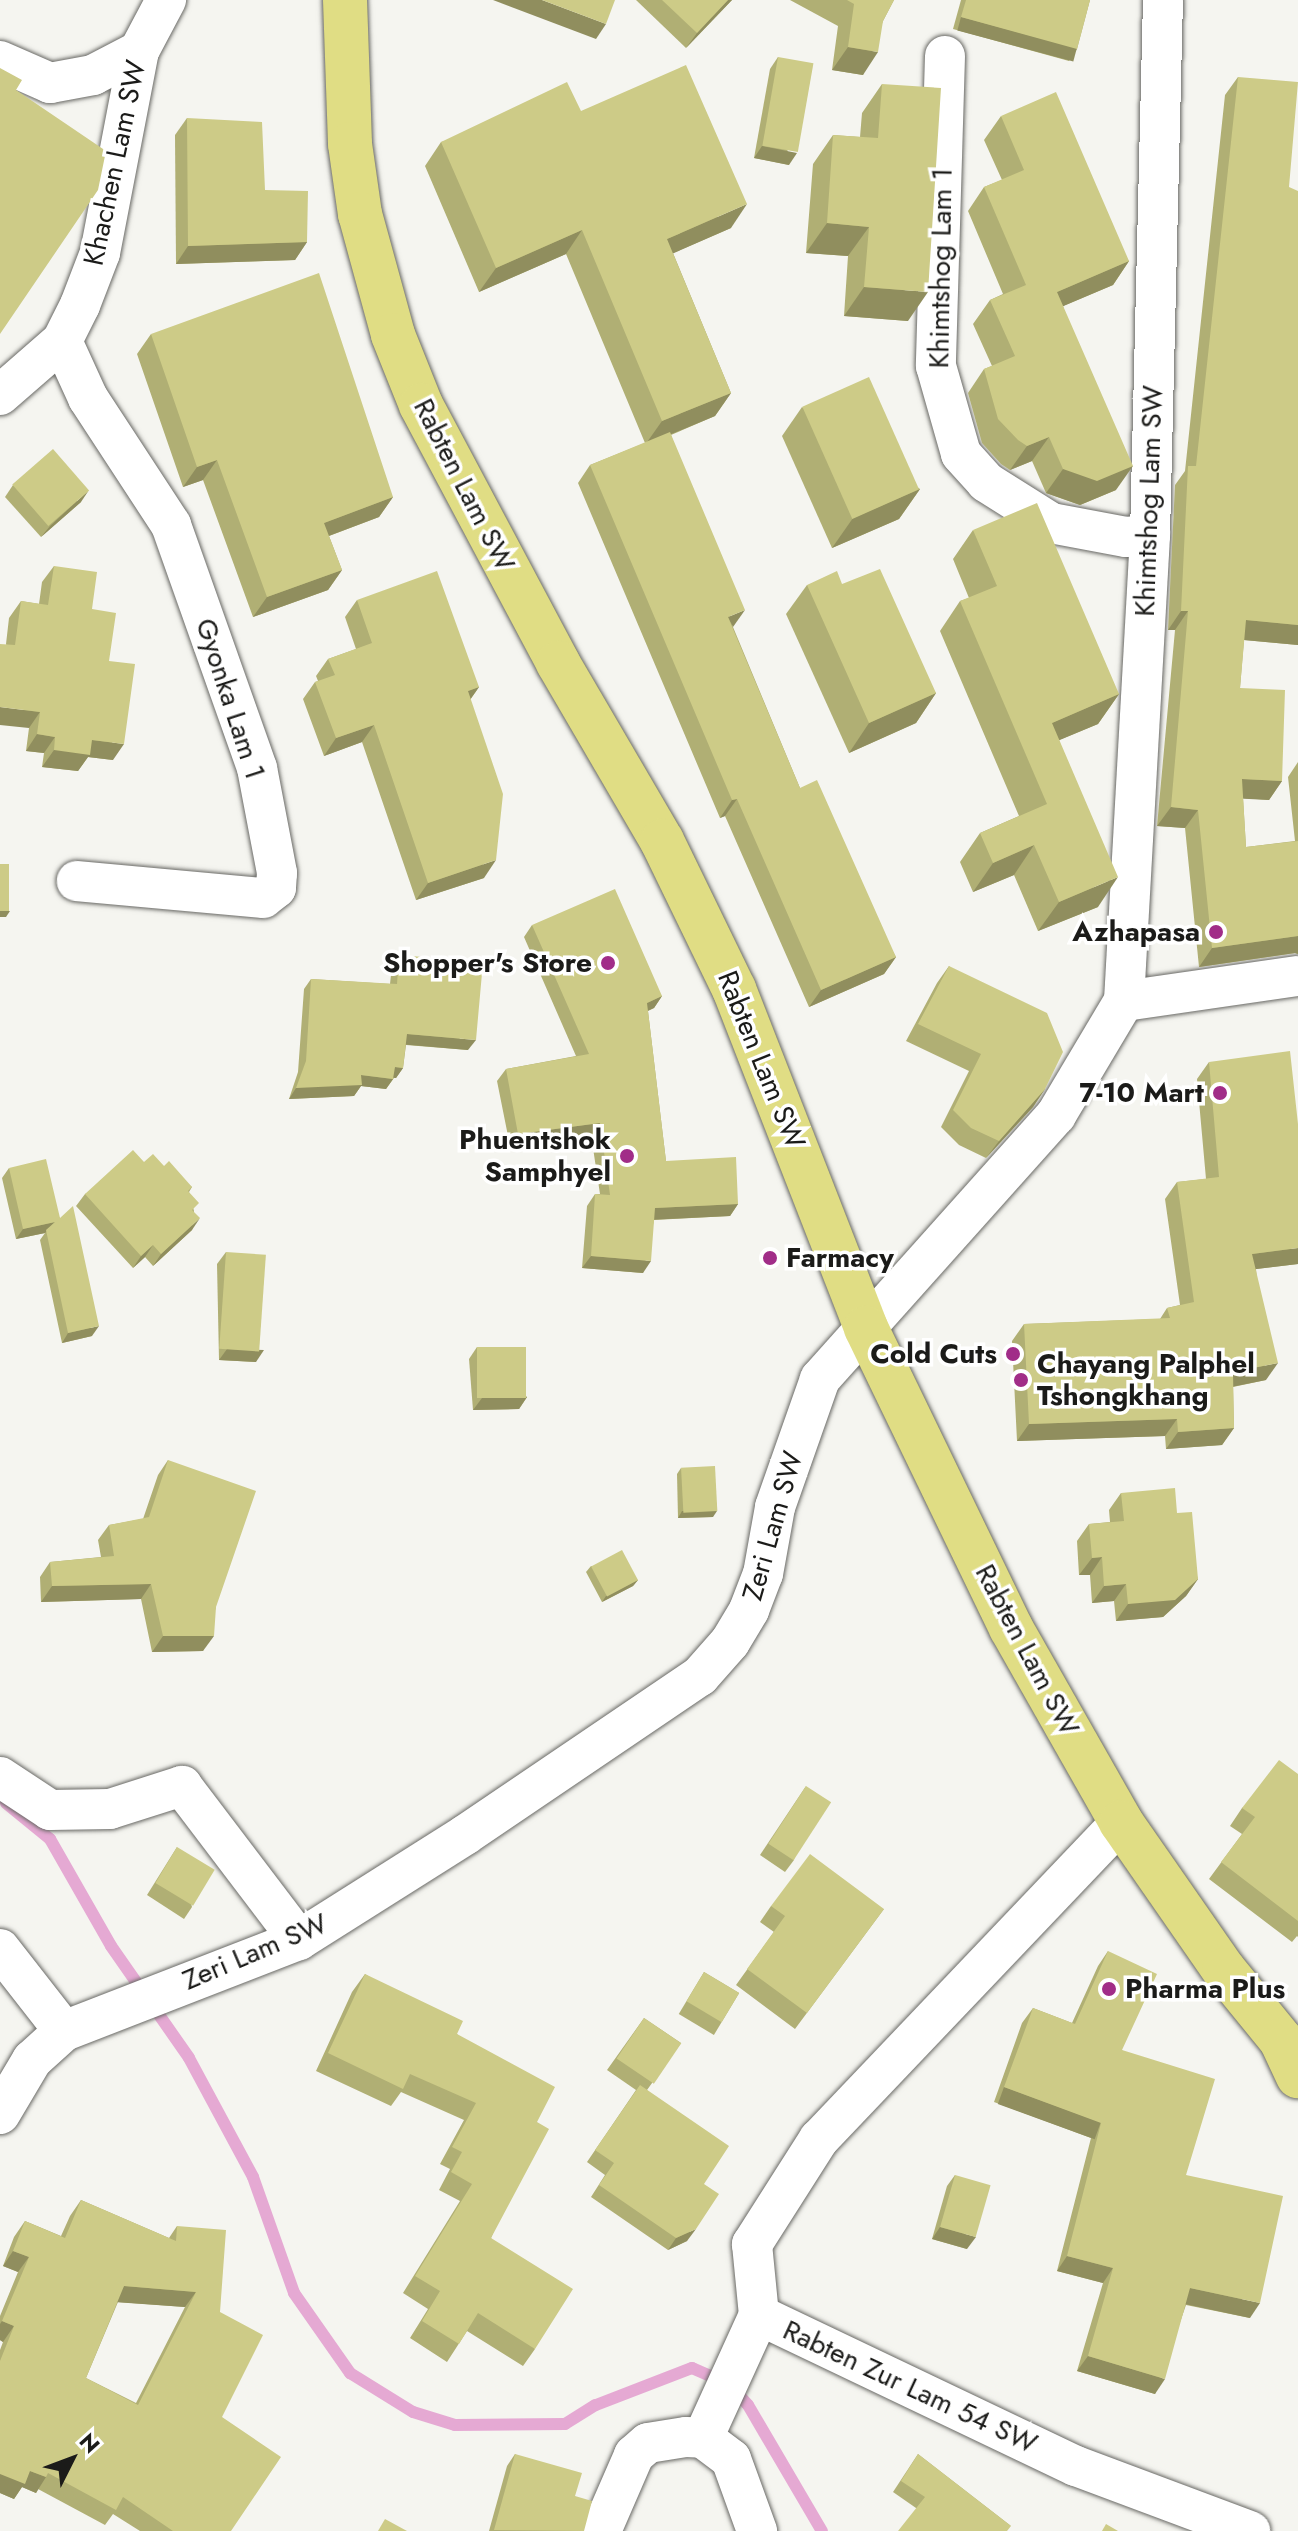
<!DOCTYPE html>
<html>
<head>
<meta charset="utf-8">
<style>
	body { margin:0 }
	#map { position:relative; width:1298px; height:2531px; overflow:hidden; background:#f5f5f0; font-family:Jost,sans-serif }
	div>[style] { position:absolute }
	.stream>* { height:12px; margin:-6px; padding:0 6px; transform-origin:6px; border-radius:6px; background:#e5a9d3 }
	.roads { filter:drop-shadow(0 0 2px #696965) drop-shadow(0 0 2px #696965) }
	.minor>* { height:40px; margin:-20px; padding:0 20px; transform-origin:20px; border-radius:20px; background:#fff }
	.major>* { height:44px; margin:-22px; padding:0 22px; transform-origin:22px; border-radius:22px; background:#e0dd84 }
	.wall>* { inset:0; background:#b0af74; transform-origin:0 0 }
	.shaded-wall>* { inset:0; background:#908e5e; transform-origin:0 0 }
	.building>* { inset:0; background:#cdcb87; transform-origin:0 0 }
	.dots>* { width:22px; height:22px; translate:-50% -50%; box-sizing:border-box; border:4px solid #fff; border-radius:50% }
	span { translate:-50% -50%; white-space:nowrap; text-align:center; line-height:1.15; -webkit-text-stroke:7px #fff; paint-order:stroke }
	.street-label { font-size:28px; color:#1b1b19 }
	.poi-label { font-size:28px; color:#1b1b19; font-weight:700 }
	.right { translate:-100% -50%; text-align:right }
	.left { translate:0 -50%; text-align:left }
	.north { position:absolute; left:32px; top:2419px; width:80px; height:80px; -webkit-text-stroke:6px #fff; paint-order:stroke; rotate:48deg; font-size:22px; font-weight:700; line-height:32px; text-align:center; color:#1b1b19 }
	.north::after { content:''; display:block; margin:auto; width:28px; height:36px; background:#1b1b19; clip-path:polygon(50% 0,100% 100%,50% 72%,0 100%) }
</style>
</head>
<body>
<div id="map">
	<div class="stream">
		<i style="left:6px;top:1803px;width:57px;rotate:39.3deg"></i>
		<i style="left:50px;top:1839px;width:123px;rotate:60.3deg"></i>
		<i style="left:111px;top:1946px;width:136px;rotate:55.1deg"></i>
		<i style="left:189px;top:2058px;width:135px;rotate:61.7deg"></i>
		<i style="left:253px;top:2177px;width:123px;rotate:70.5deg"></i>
		<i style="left:294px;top:2293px;width:98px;rotate:55deg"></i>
		<i style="left:350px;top:2373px;width:74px;rotate:31.8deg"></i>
		<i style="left:413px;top:2412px;width:44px;rotate:17.2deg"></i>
		<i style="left:455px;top:2425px;width:110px;rotate:-0.5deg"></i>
		<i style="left:565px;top:2424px;width:36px;rotate:-32deg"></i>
		<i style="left:596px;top:2405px;width:103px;rotate:-21.1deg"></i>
		<i style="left:692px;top:2368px;width:40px;rotate:23.4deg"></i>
		<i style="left:729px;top:2384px;width:28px;rotate:48deg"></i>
		<i style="left:748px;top:2405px;width:146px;rotate:59.6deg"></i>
	</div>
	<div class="roads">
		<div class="minor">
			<i style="left:945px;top:56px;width:310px;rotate:91.7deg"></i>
			<i style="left:936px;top:366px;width:91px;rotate:74.1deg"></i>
			<i style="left:961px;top:454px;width:38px;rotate:48deg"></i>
			<i style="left:986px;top:482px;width:77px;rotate:32.2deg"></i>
			<i style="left:1051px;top:523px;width:76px;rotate:10.6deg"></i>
			<i style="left:1126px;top:537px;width:24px;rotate:-5deg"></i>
			<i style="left:0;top:61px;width:55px;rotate:23.7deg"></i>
			<i style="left:50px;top:83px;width:44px;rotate:-10.5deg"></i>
			<i style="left:93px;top:75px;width:52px;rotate:-27.6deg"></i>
			<i style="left:62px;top:341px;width:63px;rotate:65.5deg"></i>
			<i style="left:88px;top:398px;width:152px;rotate:56.8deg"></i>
			<i style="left:171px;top:525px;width:258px;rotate:70.5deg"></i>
			<i style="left:257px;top:768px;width:107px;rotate:79.2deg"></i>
			<i style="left:277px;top:873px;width:15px;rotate:94deg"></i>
			<i style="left:276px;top:888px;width:16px;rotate:142deg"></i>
			<i style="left:263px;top:898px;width:187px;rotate:-174.8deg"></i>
			<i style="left:0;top:395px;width:82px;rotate:-41.1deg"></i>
			<i style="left:62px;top:341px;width:40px;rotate:-63.4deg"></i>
			<i style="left:80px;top:305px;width:56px;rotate:-69deg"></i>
			<i style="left:100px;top:253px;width:206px;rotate:-79.1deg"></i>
			<i style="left:139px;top:51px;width:58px;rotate:-62.1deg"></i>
			<i style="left:1124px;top:1001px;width:467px;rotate:-86.8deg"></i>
			<i style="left:1150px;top:535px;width:535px;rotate:-88.61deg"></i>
			<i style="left:0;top:1777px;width:60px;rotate:33.4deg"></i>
			<i style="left:50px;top:1810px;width:60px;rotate:-1deg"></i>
			<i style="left:110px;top:1809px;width:76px;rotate:-17.7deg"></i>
			<i style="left:182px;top:1786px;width:193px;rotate:52.8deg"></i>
			<i style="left:1121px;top:1822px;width:438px;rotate:133.6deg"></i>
			<i style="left:819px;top:2139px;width:125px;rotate:122.5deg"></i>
			<i style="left:752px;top:2244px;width:71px;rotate:84.4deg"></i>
			<i style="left:759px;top:2315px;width:351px;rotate:25.5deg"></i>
			<i style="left:1076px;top:2466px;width:186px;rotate:20.5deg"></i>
			<i style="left:0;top:1949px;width:104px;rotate:52deg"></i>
			<i style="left:0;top:2114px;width:63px;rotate:-59.3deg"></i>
			<i style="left:32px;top:2060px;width:43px;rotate:-42.2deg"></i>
			<i style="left:64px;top:2031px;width:252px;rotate:-21.2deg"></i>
			<i style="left:299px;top:1940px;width:196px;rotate:-32.3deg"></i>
			<i style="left:465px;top:1835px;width:284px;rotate:-34.1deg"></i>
			<i style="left:700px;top:1676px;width:45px;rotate:-48.6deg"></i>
			<i style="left:730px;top:1642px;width:37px;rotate:-59deg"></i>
			<i style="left:749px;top:1610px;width:39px;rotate:-69deg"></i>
			<i style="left:763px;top:1574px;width:68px;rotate:-79.8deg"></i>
			<i style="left:775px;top:1507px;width:136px;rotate:-70.6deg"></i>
			<i style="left:820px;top:1379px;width:354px;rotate:-48.2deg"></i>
			<i style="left:1056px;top:1115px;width:133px;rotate:-59.2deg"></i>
			<i style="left:1124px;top:1001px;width:176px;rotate:-8.2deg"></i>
			<i style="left:703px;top:2438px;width:135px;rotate:-65.5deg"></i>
			<i style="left:601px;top:2531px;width:83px;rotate:-66.5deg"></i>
			<i style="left:634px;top:2455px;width:18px;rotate:-41deg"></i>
			<i style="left:648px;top:2443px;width:38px;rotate:-9deg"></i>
			<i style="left:686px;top:2437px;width:17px;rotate:3deg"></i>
			<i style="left:703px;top:2438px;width:35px;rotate:37deg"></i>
			<i style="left:731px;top:2459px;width:77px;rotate:70.1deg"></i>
		</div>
		<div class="major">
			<i style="left:345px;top:0;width:144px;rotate:88deg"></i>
			<i style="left:350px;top:144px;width:71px;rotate:81.9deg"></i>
			<i style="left:360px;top:214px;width:125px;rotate:74.7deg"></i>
			<i style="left:393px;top:335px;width:75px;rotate:68.2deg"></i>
			<i style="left:421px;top:405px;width:292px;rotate:62deg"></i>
			<i style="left:558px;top:663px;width:206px;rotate:59.7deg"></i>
			<i style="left:662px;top:841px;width:165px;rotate:64.1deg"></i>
			<i style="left:734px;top:989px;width:364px;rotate:68.7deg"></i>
			<i style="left:866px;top:1328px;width:333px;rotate:64.2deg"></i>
			<i style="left:1011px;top:1628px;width:223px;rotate:60.4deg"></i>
			<i style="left:1121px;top:1822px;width:180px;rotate:55.2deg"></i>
			<i style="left:1224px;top:1970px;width:90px;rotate:50.8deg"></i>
			<i style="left:1281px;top:2040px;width:40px;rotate:65deg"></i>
		</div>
	</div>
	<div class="wall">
		<i style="clip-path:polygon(636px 0,732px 0,686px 48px)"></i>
		<i style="clip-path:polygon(790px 0,894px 0,883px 21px,863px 75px,832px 70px,838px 26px)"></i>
		<i style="clip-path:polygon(961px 0,1090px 0,1077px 49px,1069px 61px,953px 29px)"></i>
		<i style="clip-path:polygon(778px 57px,789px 165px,754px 158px,770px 69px)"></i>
		<i style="clip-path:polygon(1238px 77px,1289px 187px,1298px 645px,1244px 640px,1240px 688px,1282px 781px,1269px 800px,1243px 798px,1246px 847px,1295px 841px,1288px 777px,1298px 762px,1298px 954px,1295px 953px,1199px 967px,1185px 828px,1157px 826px,1175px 630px,1168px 630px,1175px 485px,1185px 471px,1225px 95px)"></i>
		<i style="clip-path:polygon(882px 84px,908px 321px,844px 316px,848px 256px,806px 253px,813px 164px,833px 135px,860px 137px,862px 113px)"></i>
		<i style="clip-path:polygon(581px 111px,731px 228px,673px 253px,731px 393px,715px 416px,671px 435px,733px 627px,800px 788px,896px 957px,884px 974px,809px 1007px,725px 816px,720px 818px,578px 483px,590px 465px,645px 443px,566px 254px,479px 292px,425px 166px,441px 142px)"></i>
		<i style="clip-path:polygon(1001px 116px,1129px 261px,1113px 285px,1063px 306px,1116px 490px,1080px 505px,1046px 493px,1032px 461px,1010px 470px,1001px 464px,982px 443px,968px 393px,984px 369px,992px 366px,973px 324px,990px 300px,1003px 294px,968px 211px,984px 187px,1002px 180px,984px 140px)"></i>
		<i style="clip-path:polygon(187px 118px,265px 190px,307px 242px,295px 260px,176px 264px,175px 135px)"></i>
		<i style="clip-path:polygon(151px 334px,393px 497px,379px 517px,329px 536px,342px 570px,328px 590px,253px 617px,203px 480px,183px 487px,137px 354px)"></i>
		<i style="clip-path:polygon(802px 407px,920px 489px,899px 519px,832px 548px,782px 436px)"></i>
		<i style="clip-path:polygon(13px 485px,81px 502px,41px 537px,5px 497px)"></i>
		<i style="clip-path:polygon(973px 530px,1119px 694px,1098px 724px,1059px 740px,1098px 907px,1038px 931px,1014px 875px,973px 892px,960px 862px,980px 833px,1019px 816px,940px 631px,960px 601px,969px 598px,953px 559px)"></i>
		<i style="clip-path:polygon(54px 566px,92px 609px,109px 661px,113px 760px,88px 757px,78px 771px,42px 767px,44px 753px,26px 751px,29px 728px,6px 644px,9px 618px,21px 601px,39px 604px,42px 582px)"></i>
		<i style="clip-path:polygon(842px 584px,936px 693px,916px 723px,849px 753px,786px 614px,807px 585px)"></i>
		<i style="clip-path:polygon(357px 600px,479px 687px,470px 700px,484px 878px,416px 900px,362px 742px,324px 756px,303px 699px,315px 682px,318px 681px,316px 676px,328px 659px,356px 649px,345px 617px)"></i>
		<i style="clip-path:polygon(532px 925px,662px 996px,654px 1008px,648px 1011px,666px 1161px,738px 1204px,730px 1216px,654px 1220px,643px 1273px,582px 1268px,587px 1206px,595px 1194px,600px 1194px,591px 1135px,510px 1146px,497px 1081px,506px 1069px,576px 1056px,524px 937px)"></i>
		<i style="clip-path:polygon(399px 955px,468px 1050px,406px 1045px,403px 1068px,396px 1078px,394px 1078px,386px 1089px,361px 1086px,354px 1096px,289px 1099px,298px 1072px,304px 989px,311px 979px,390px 984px,392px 965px)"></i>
		<i style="clip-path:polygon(949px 966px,1045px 1089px,1033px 1107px,986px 1158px,959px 1145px,941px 1127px,969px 1071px,906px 1041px,937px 983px)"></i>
		<i style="clip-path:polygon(1209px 1062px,1298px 1264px,1256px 1269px,1266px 1380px,1233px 1387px,1234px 1428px,1222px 1445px,1166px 1449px,1165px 1436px,1017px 1441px,1012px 1341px,1024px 1324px,1160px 1319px,1167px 1308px,1180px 1305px,1165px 1199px,1177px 1182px,1206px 1179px,1197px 1079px)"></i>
		<i style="clip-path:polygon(144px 1162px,164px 1166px,192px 1187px,189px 1192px,194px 1211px,192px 1230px,153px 1266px,145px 1257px,133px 1268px,76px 1206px,85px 1194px)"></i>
		<i style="clip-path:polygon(9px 1168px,60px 1218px,92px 1336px,62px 1343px,40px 1240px,45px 1233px,16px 1239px,2px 1178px)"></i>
		<i style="clip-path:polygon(226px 1252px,256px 1362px,219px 1360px,217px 1264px)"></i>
		<i style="clip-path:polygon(477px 1347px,527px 1397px,519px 1409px,473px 1410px,469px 1359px)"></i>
		<i style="clip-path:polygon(168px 1460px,216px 1607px,203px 1651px,152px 1652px,141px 1599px,41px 1602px,40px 1577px,50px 1562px,101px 1557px,98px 1540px,109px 1525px,143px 1519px,158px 1475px)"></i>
		<i style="clip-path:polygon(681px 1468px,713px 1517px,678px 1518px,677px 1474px)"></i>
		<i style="clip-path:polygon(1121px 1493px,1177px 1513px,1198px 1579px,1186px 1596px,1163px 1617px,1116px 1621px,1114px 1601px,1092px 1603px,1090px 1575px,1079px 1575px,1077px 1541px,1089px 1524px,1110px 1522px,1109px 1510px)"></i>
		<i style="clip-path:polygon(591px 1566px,638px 1580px,633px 1586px,602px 1602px,586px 1572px)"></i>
		<i style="clip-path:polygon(1298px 1774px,1298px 1937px,1297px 1936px,1292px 1942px,1209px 1879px,1242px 1834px,1230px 1826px,1242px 1808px)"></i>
		<i style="clip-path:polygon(806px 1786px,794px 1860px,785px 1872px,760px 1855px)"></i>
		<i style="clip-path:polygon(177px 1847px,192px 1907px,184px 1919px,147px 1895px)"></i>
		<i style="clip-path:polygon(771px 1906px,884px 1909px,795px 2029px,736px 1985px,774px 1932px,760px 1922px)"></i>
		<i style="clip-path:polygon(1108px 1951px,1122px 2050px,1186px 2175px,1250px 2318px,1186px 2305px,1155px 2394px,1077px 2371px,1103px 2283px,1057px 2271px,1091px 2138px,994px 2102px,1022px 2023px,1033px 2008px,1072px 2023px,1098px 1966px)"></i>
		<i style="left:704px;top:1972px;width:41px;height:49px;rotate:31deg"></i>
		<i style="clip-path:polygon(365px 1974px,457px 2034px,537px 2122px,491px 2238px,535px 2349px,523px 2366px,467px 2331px,447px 2362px,410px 2338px,428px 2309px,403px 2293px,460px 2201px,439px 2190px,450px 2169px,440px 2164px,464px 2120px,401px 2092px,391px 2106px,316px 2071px,352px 1992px)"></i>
		<i style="clip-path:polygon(644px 2018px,681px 2043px,647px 2090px,704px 2184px,687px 2241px,668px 2250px,591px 2197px,605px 2175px,587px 2162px,636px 2090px,607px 2070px)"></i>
		<i style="clip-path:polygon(955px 2175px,967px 2249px,932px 2239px,947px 2186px)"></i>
		<i style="clip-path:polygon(evenodd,81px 2200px,169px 2238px,177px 2226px,220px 2312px,222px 2417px,231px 2531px,140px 2531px,113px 2514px,105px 2525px,38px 2489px,36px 2493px,22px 2487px,14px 2499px,0 2493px,0 2350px,3px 2342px,0 2340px,0 2316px,18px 2272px,3px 2266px,14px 2237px,25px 2221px,61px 2236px,70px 2216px,81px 2200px,118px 2302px,185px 2307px,136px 2403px,86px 2378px,118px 2302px)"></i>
		<i style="clip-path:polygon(515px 2454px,575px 2496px,584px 2531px,489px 2531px,507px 2466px)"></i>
		<i style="clip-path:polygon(918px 2454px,1011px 2526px,916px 2508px,893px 2492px)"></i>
	</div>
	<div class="shaded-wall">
		<i style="clip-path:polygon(493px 0,542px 0,606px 24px,596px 39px)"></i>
		<i style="clip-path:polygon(728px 0,732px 0,686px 48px,697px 33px)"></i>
		<i style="left:961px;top:17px;width:120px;height:14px;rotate:15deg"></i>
		<i style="clip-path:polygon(848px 47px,878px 52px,863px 75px,832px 70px)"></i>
		<i style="clip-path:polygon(762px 146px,797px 153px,789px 165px,754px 158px)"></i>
		<i style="clip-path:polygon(747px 204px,731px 228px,651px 263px,667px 239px)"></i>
		<i style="clip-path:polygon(827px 223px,869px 227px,848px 256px,806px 253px)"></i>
		<i style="clip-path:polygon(582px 230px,566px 254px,479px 292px,496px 268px)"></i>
		<i style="clip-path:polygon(307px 242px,295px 260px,176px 264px,188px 246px)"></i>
		<i style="clip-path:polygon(1129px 261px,1113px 285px,1040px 316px,1057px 292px)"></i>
		<i style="clip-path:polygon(864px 287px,928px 292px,908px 321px,844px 316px)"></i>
		<i style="clip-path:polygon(731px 393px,715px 416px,645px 445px,662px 421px)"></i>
		<i style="clip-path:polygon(1049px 437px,1032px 461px,1010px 470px,1027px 446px)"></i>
		<i style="clip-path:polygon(217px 460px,203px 480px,183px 487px,197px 467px)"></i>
		<i style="clip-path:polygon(1133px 466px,1116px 490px,1080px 505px,1046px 493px,1063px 469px)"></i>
		<i style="clip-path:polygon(920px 489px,899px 519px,832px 548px,853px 518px)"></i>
		<i style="clip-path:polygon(89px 490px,81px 502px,41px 537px,50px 526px)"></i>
		<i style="clip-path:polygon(393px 497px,379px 517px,310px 543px,324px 523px)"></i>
		<i style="clip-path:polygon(342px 570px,328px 590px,253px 617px,267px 597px)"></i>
		<i style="clip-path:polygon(745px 610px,733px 627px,728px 617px)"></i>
		<i style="clip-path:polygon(1181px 611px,1188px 611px,1175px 630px,1168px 630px)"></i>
		<i style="clip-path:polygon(1246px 620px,1298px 625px,1298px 645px,1233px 639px)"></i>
		<i style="clip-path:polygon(479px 687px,467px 704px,468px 691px)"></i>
		<i style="clip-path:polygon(936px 693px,916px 723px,849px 753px,869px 723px)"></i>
		<i style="clip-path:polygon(1119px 694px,1098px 724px,1031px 752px,1052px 723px)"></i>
		<i style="clip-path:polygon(0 707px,40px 712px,29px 728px,0 725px)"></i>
		<i style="clip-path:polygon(374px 725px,362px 742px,324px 756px,336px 738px)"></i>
		<i style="clip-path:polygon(37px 734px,55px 737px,44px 753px,26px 751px)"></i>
		<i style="clip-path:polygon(92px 740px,124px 744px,113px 760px,88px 757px,78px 771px,42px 767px,54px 750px)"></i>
		<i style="clip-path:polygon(1242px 779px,1282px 781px,1269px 800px,1229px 798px)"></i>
		<i style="clip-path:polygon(737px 799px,725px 816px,720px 818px,732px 800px)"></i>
		<i style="clip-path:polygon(1171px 807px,1198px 810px,1185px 828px,1157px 826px)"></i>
		<i style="clip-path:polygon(1034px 845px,1014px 875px,973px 892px,993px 863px)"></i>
		<i style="clip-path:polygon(496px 860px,484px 878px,416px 900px,428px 883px)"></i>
		<i style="clip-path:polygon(1118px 877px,1098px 907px,1038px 931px,1059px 902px)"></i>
		<i style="clip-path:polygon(0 911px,10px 911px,6px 917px,0 917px)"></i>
		<i style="clip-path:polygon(1298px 936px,1298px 954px,1295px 953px,1199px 967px,1212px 948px)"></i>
		<i style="clip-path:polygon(896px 957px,884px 974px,809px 1007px,821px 990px)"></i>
		<i style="clip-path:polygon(662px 996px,654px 1008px,638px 1015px,647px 1003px)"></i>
		<i style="clip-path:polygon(407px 1034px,476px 1040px,468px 1050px,399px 1044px)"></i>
		<i style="clip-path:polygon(395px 1067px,403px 1068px,396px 1078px,387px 1077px)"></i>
		<i style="clip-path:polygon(361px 1075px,393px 1079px,386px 1089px,361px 1086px,354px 1096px,289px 1099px,296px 1088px)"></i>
		<i style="clip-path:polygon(1045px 1089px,1033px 1107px,986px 1158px,999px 1141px)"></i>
		<i style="clip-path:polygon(600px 1123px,591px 1135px,510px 1146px,518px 1134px)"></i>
		<i style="clip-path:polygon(738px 1204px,730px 1216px,647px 1220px,655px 1208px)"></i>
		<i style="clip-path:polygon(200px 1218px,192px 1230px,153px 1266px,161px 1254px)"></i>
		<i style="clip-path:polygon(55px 1222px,45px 1233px,16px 1239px,23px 1229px)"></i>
		<i style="clip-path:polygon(153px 1245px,145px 1257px,133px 1268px,141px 1256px)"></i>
		<i style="clip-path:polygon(1298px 1248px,1298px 1264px,1240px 1271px,1252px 1254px)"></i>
		<i style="clip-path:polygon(591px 1256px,651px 1261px,643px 1273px,582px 1268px)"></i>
		<i style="clip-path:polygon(99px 1326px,92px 1336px,62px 1343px,68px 1333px)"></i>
		<i style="clip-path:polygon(227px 1349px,264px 1350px,256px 1362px,219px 1360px)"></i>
		<i style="clip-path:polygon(1278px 1363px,1266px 1380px,1221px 1389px,1233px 1372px)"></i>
		<i style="clip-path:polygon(527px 1397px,519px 1409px,473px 1410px,482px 1398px)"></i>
		<i style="clip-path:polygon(1177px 1419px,1165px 1436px,1017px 1441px,1029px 1424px)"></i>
		<i style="clip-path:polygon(1234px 1428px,1222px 1445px,1166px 1449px,1178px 1432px)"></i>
		<i style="clip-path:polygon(682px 1511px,717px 1511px,713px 1517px,678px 1518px)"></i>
		<i style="clip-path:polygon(1102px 1557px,1090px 1575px,1079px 1575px,1092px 1558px)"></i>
		<i style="clip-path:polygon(1198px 1579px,1186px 1596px,1163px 1617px,1116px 1621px,1128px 1604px)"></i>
		<i style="clip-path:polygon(638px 1580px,633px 1586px,602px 1602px,606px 1596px)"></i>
		<i style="clip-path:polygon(151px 1584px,141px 1599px,41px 1602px,52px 1586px)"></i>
		<i style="clip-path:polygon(1126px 1584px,1114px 1601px,1092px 1603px,1104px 1586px)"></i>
		<i style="clip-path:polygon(163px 1636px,214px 1636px,203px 1651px,152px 1652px)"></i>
		<i style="left:1004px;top:2087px;width:103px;height:18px;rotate:20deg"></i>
		<i style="clip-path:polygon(940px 2227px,976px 2237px,967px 2249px,932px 2239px)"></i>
		<i style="clip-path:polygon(696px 2229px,687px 2241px,668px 2250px,676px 2238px)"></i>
		<i style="clip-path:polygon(13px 2251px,29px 2257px,18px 2272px,3px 2266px)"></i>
		<i style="clip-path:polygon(1067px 2256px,1113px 2268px,1103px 2283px,1057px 2271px)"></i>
		<i style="clip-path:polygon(124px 2286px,196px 2292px,185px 2307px,114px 2302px)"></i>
		<i style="clip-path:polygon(1190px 2288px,1260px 2303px,1250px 2318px,1180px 2303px)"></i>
		<i style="clip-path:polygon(2px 2321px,14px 2326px,3px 2342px,0 2340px,0 2324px)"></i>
		<i style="clip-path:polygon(1088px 2356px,1165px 2379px,1155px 2394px,1077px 2371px)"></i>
		<i style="clip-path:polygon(30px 2471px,46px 2477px,36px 2493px,22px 2487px,14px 2499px,0 2493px,0 2474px)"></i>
	</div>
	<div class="building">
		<i style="clip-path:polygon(542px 0,615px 0,606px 24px)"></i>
		<i style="clip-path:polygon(662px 0,728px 0,697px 33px)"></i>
		<i style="clip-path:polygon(847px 0,894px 0,883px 21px,878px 52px,848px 47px,854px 4px)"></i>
		<i style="clip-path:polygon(966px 0,1090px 0,1077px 49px,961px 17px)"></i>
		<i style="left:778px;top:57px;width:36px;height:90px;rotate:10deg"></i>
		<i style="clip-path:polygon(686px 65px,747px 204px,667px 239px,731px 393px,662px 421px,582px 230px,496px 268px,441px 142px,567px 82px,581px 111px)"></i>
		<i style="clip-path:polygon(0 68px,22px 80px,16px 90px,106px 151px,98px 190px,0 334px)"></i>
		<i style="clip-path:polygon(1238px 77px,1298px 82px,1289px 187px,1298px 191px,1298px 625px,1246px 620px,1240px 688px,1285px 690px,1282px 781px,1242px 779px,1246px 847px,1298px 841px,1298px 936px,1212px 948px,1198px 810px,1171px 807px,1188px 611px,1181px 611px,1188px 466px,1196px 466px)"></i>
		<i style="clip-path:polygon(882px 84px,941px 88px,928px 292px,864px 287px,869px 227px,827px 223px,833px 135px,878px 138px)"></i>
		<i style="clip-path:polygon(1056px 92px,1129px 261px,1057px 292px,1133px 466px,1097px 481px,1063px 469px,1049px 437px,1027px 446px,1018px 440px,998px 419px,984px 369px,1015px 356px,990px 300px,1026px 285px,984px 187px,1024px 170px,1001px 116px)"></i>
		<i style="clip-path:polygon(187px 118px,262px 122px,265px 190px,308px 191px,307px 242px,188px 246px)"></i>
		<i style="clip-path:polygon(319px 273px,393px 497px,324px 523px,342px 570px,267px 597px,217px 460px,197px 467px,151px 334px)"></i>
		<i style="left:869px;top:377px;width:123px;height:73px;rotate:66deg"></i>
		<i style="clip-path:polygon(670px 432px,745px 610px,728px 617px,800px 788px,817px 780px,896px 957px,821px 990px,737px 799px,732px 800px,590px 465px)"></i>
		<i style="left:53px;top:449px;width:55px;height:54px;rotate:49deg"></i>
		<i style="clip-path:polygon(1037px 503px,1119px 694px,1052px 723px,1118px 877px,1059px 902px,1034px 845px,993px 863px,980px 833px,1047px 804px,960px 601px,997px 586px,973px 530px)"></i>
		<i style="clip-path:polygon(54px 566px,97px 572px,92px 609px,116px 613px,109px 661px,135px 664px,124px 744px,92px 740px,90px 755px,54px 750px,55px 737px,37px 734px,40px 712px,0 707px,0 644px,15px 645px,21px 601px,48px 605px)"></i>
		<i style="clip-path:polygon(880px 569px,936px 693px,869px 723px,807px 585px,837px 571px,842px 584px)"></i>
		<i style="clip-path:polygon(437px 571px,479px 687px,468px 691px,503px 794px,496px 860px,428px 883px,374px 725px,336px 738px,315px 682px,335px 675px,328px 659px,372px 643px,357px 600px)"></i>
		<i style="left:0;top:864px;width:9px;height:47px"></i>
		<i style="clip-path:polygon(615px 889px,662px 996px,647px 1003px,666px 1161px,736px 1157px,738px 1204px,655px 1208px,651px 1261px,591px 1256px,595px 1194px,610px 1195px,600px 1123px,518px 1134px,506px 1069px,589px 1054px,532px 925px)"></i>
		<i style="clip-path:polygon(399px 955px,483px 962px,476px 1040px,407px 1034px,403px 1068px,395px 1067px,393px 1079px,361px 1075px,362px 1085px,296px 1088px,306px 1061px,311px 979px,397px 984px)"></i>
		<i style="clip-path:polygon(949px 966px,1047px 1013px,1063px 1052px,1045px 1089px,999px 1141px,971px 1128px,953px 1110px,981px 1054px,918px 1024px)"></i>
		<i style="clip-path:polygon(1290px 1051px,1298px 1124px,1298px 1248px,1252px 1254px,1278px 1363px,1233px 1372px,1234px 1428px,1178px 1432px,1177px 1419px,1029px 1424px,1024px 1324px,1170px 1318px,1167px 1308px,1194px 1302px,1177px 1182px,1219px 1177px,1209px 1062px)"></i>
		<i style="clip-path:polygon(133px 1150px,144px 1162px,153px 1154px,164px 1166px,169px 1161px,192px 1187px,188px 1191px,199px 1203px,192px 1210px,200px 1218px,161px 1254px,153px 1245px,141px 1256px,85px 1194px)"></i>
		<i style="clip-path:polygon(46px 1159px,60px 1218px,73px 1206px,99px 1326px,68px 1333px,46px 1230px,55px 1222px,23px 1229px,9px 1168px)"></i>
		<i style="left:226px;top:1252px;width:40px;height:97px;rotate:4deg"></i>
		<i style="left:477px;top:1347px;width:49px;height:51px"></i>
		<i style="clip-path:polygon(168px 1460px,256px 1491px,216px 1607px,214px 1636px,163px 1636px,151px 1584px,52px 1586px,50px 1562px,114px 1556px,109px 1525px,149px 1517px)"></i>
		<i style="left:715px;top:1466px;width:45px;height:34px;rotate:87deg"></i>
		<i style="clip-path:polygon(1175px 1488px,1177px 1513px,1192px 1512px,1198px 1579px,1175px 1600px,1128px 1604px,1126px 1584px,1104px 1586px,1102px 1557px,1092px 1558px,1089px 1524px,1124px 1521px,1121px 1493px)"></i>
		<i style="left:622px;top:1550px;width:34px;height:35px;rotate:62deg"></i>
		<i style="clip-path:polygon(1279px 1760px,1298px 1774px,1298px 1921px,1221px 1862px,1255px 1817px,1242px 1808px)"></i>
		<i style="left:806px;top:1786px;width:30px;height:69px;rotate:33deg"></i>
		<i style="left:177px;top:1847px;width:44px;height:42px;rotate:31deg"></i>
		<i style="clip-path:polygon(810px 1854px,884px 1909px,807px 2013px,747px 1969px,785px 1916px,771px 1906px)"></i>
		<i style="clip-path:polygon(1108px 1951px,1157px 1974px,1122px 2050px,1215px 2079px,1186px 2175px,1283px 2196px,1260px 2303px,1190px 2288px,1165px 2379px,1088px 2356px,1113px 2268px,1067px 2256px,1101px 2123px,1004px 2087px,1033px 2008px,1075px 2024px)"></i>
		<i style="left:704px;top:1972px;width:41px;height:34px;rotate:31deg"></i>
		<i style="clip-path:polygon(365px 1974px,463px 2021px,457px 2034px,555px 2087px,537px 2122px,549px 2129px,491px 2238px,573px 2289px,535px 2349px,478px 2313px,459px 2344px,422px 2321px,440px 2291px,415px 2276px,472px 2184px,451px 2172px,462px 2152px,452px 2147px,476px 2103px,410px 2074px,403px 2089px,328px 2053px)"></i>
		<i style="left:644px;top:2018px;width:45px;height:49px;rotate:34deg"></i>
		<i style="clip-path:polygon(640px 2085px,729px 2146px,704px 2184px,719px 2194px,696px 2229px,676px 2238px,599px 2185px,614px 2163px,595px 2150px)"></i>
		<i style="left:955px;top:2175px;width:37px;height:54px;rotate:16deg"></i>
		<i style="clip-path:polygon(evenodd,81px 2200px,176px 2241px,177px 2226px,226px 2230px,220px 2312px,263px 2335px,222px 2417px,281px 2457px,231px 2531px,173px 2531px,123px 2497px,116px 2510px,48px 2473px,46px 2477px,30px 2471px,25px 2484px,0 2474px,0 2361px,14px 2326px,2px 2321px,29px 2257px,13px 2251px,25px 2221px,65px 2238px,81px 2200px,124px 2286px,196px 2292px,138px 2405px,86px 2378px,124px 2286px)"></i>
		<i style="clip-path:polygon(515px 2454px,582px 2473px,575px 2496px,592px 2501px,584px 2531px,494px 2530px)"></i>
		<i style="clip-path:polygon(918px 2454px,1011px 2526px,1007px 2531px,898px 2531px,925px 2497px,901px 2481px)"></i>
		<i style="clip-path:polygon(385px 2519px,407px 2531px,378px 2531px)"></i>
		<i style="clip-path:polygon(1106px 2524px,1118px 2531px,1102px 2531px)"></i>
	</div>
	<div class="dots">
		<i style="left:1216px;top:932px;background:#a12d88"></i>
		<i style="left:608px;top:963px;background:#a12d88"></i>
		<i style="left:1220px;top:1093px;background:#a12d88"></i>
		<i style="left:627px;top:1156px;background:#a12d88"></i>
		<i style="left:770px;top:1258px;background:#a12d88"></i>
		<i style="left:1013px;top:1354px;background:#a12d88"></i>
		<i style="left:1021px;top:1380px;background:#a12d88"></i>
		<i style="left:1109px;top:1989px;background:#a12d88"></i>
	</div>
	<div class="street-label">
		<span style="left:115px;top:163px;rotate:-78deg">Khachen Lam SW</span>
		<span style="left:941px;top:268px;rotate:-89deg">Khimtshog Lam 1</span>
		<span style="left:464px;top:485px;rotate:63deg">Rabten Lam SW</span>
		<span style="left:1149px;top:501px;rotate:-88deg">Khimtshog Lam SW</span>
		<span style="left:230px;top:699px;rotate:72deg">Gyonka Lam 1</span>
		<span style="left:761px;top:1060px;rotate:68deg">Rabten Lam SW</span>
		<span style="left:773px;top:1526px;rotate:-74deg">Zeri Lam SW</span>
		<span style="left:1027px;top:1650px;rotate:62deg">Rabten Lam SW</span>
		<span style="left:255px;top:1952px;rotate:-23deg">Zeri Lam SW</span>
		<span style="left:910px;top:2387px;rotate:25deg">Rabten Zur Lam 54 SW</span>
	</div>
	<div class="poi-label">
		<span class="right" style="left:1200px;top:932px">Azhapasa</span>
		<span class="right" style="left:592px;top:963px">Shopper's Store</span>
		<span class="right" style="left:1204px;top:1093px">7-10 Mart</span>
		<span class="right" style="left:611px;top:1156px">Phuentshok<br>Samphyel</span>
		<span class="left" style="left:786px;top:1258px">Farmacy</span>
		<span class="right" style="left:997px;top:1354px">Cold Cuts</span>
		<span class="left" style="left:1037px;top:1380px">Chayang Palphel<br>Tshongkhang</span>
		<span class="left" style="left:1125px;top:1989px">Pharma Plus</span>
	</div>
	<div class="north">N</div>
</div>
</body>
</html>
